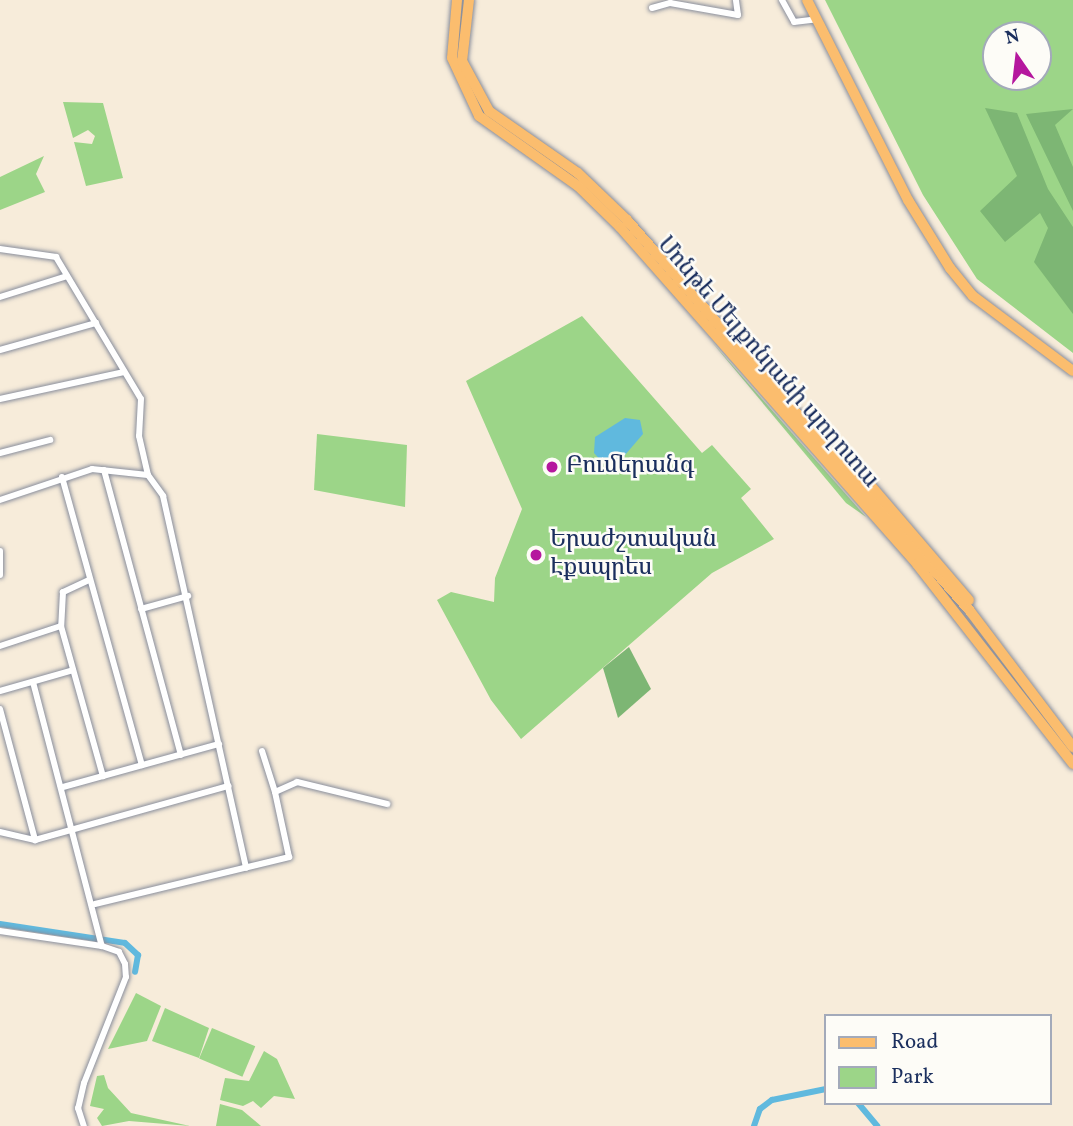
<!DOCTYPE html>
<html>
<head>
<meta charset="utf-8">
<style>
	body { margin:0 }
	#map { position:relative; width:1073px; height:1126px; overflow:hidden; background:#f7ecda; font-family:Vollkorn,"Noto Serif Armenian",serif }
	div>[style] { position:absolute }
	.green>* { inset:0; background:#9cd588; transform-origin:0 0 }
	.forest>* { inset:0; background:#7db674 }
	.water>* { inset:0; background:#60b9de }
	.canal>* { height:6px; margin:-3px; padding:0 3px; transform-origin:3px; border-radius:3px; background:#60b9de }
	.roads { filter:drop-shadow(0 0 2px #898e9c) drop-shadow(0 0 2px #898e9c) }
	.minor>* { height:6px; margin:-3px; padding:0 3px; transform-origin:3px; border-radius:3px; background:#fff }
	.primary>* { height:10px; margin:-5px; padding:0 5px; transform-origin:5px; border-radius:5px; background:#fbbd6e }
	.dots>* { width:19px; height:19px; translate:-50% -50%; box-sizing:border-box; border:4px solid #fdfcf7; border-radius:50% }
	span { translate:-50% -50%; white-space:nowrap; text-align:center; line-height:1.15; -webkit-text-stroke:5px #fdfcf7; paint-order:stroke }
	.street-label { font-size:24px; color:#1b2f5e }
	.poi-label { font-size:24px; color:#1b2f5e }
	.left { translate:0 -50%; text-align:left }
	.legend { position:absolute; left:824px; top:1014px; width:228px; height:91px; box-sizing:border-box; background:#fdfcf7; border:2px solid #a3aaba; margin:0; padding:9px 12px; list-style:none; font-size:21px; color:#1b2f5e }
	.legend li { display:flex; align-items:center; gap:14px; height:35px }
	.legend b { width:35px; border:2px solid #a3aaba }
	.north { position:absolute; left:982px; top:21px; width:70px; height:70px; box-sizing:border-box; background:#fdfcf7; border:2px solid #a3aaba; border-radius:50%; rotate:346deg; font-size:19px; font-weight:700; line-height:28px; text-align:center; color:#1b2f5e }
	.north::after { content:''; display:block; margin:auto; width:24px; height:32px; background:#b5179e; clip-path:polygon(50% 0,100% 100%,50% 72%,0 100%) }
</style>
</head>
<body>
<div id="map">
	<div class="green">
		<i style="clip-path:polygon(evenodd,825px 0,1073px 0,1073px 353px,977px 279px,923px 195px,825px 0,996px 35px,1038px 35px,1038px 77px,996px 77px,996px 35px)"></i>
		<i style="clip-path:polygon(63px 102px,103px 103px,123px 178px,86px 186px,74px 142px,92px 144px,95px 136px,88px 130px,73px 138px)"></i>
		<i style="clip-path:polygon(44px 156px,36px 174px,45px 192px,0 210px,0 177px)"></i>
		<i style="clip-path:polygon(582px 316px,702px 453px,712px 445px,751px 489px,741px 498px,774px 539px,712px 573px,521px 739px,491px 700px,437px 600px,451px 592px,494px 602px,495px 578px,522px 509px,466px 381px)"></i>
		<i style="clip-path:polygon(711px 341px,866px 517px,846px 503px)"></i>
		<i style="clip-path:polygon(317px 434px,407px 445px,405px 507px,314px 490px)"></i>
		<i style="clip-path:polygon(136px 993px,161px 1006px,147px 1041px,108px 1049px)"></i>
		<i style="clip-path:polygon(165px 1008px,209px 1028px,199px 1058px,152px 1041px)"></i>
		<i style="left:212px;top:1028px;width:47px;height:33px;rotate:23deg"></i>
		<i style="clip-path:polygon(264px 1051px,277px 1059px,295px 1099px,274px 1096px,261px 1108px,253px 1101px,243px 1106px,220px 1100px,225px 1078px,249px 1081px)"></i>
		<i style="clip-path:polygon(104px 1075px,108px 1088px,131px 1113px,190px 1126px,129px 1121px,102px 1126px,97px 1118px,104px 1109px,90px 1106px,97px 1076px)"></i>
		<i style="clip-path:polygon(220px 1104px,242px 1110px,261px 1126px,216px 1126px)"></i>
	</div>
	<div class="forest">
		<i style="clip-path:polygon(985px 108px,1017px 113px,1048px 189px,1073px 227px,1073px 314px,1034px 262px,1048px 228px,1040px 213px,1005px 242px,980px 211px,1017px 176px)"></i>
		<i style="clip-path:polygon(1073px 109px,1055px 125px,1073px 167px,1073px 211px,1026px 114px)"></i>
		<i style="clip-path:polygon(629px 647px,651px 689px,618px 718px,603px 668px)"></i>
	</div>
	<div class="water">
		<i style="clip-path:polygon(625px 418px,640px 420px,643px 434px,619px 462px,602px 462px,594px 453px,595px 437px)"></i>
	</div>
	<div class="canal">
		<i style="left:0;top:924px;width:126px;rotate:8.6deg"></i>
		<i style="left:125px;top:943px;width:18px;rotate:43deg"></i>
		<i style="left:138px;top:955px;width:17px;rotate:100deg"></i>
		<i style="left:858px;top:1103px;width:30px;rotate:50deg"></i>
		<i style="left:754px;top:1126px;width:18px;rotate:-71deg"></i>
		<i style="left:760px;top:1109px;width:15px;rotate:-37deg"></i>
		<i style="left:772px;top:1100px;width:55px;rotate:-11.5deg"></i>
	</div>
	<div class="roads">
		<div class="minor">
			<i style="left:782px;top:0;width:25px;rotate:61deg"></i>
			<i style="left:794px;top:22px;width:23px;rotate:-7deg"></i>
			<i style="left:652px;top:8px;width:19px;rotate:-16deg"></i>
			<i style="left:670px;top:3px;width:69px;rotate:10deg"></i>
			<i style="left:738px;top:15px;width:15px;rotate:-98deg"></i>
			<i style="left:0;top:249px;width:57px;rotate:8.1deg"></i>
			<i style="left:56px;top:257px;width:165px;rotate:59.1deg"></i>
			<i style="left:141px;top:399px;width:37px;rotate:93deg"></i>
			<i style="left:139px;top:436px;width:40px;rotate:77deg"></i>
			<i style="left:0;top:297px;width:70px;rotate:-17.4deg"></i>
			<i style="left:0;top:350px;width:100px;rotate:-15.7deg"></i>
			<i style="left:0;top:399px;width:127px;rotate:-12.3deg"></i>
			<i style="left:0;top:453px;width:52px;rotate:-14.6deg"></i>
			<i style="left:104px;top:470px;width:295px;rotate:74.9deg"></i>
			<i style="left:148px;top:475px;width:26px;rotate:54deg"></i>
			<i style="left:163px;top:496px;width:381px;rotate:77.4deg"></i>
			<i style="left:62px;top:477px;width:299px;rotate:74.5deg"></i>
			<i style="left:0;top:500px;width:97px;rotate:-18.6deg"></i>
			<i style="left:92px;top:469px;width:56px;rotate:6.1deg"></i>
			<i style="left:0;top:551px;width:24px;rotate:90deg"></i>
			<i style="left:89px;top:580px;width:29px;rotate:155deg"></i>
			<i style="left:63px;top:592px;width:34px;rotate:93deg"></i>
			<i style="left:61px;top:626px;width:156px;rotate:74.4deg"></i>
			<i style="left:141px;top:609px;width:49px;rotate:-15.5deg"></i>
			<i style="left:0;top:646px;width:64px;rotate:-18.2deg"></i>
			<i style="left:33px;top:682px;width:273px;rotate:75.4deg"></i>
			<i style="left:0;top:691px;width:76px;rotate:-16deg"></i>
			<i style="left:0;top:709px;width:136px;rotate:75deg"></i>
			<i style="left:262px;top:751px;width:43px;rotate:72.4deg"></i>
			<i style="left:63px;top:787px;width:162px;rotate:-15.4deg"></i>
			<i style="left:0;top:832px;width:36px;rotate:13deg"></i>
			<i style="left:35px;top:840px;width:201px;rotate:-15.6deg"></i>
			<i style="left:95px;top:904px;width:200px;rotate:-13.6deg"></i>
			<i style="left:289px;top:857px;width:66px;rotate:-102.2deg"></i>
			<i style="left:275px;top:792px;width:24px;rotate:-24deg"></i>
			<i style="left:297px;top:782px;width:93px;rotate:13.7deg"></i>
			<i style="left:0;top:931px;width:103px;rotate:8.4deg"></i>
			<i style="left:102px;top:946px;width:18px;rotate:19deg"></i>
			<i style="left:119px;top:952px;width:13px;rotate:63deg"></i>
			<i style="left:125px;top:964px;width:13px;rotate:86deg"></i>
			<i style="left:126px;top:977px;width:114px;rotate:111.6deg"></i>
			<i style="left:84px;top:1083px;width:26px;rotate:103deg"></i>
			<i style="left:78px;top:1108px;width:19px;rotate:72deg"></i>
		</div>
		<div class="primary">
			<i style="left:457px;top:0;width:58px;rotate:94.9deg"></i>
			<i style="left:452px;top:58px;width:64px;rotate:65deg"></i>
			<i style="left:479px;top:116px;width:121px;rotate:35.3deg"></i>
			<i style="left:578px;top:186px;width:59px;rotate:44.3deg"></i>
			<i style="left:620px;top:227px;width:449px;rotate:48.6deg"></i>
			<i style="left:917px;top:564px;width:254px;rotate:52deg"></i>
			<i style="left:469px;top:0;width:61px;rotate:96.5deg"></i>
			<i style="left:462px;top:61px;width:57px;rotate:61.6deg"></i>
			<i style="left:489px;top:111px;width:108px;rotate:34.9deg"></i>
			<i style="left:578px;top:173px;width:68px;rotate:43.8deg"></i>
			<i style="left:627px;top:220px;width:520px;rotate:48.74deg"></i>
			<i style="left:970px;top:611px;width:171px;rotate:52.9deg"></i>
			<i style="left:807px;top:0;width:224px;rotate:63.2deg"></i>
			<i style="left:908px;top:200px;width:80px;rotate:58.3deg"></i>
			<i style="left:950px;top:268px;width:36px;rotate:51deg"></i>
			<i style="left:973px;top:296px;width:125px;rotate:36.9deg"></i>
			<i style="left:872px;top:487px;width:149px;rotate:49.4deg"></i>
		</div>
	</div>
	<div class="dots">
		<i style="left:552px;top:467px;background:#b5179e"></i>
		<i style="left:536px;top:555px;background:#b5179e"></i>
	</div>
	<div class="street-label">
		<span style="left:767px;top:363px;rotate:49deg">Մոնթե Մելքոնյանի պողոտա</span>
	</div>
	<div class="poi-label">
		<span class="left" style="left:566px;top:467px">Բումերանգ</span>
		<span class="left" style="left:550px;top:555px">Երաժշտական<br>Էքսպրես</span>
	</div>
	<ul class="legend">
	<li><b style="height:9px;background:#fbbd6e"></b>Road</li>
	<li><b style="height:19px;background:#9cd588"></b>Park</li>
	</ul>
	<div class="north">N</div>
</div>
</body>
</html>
